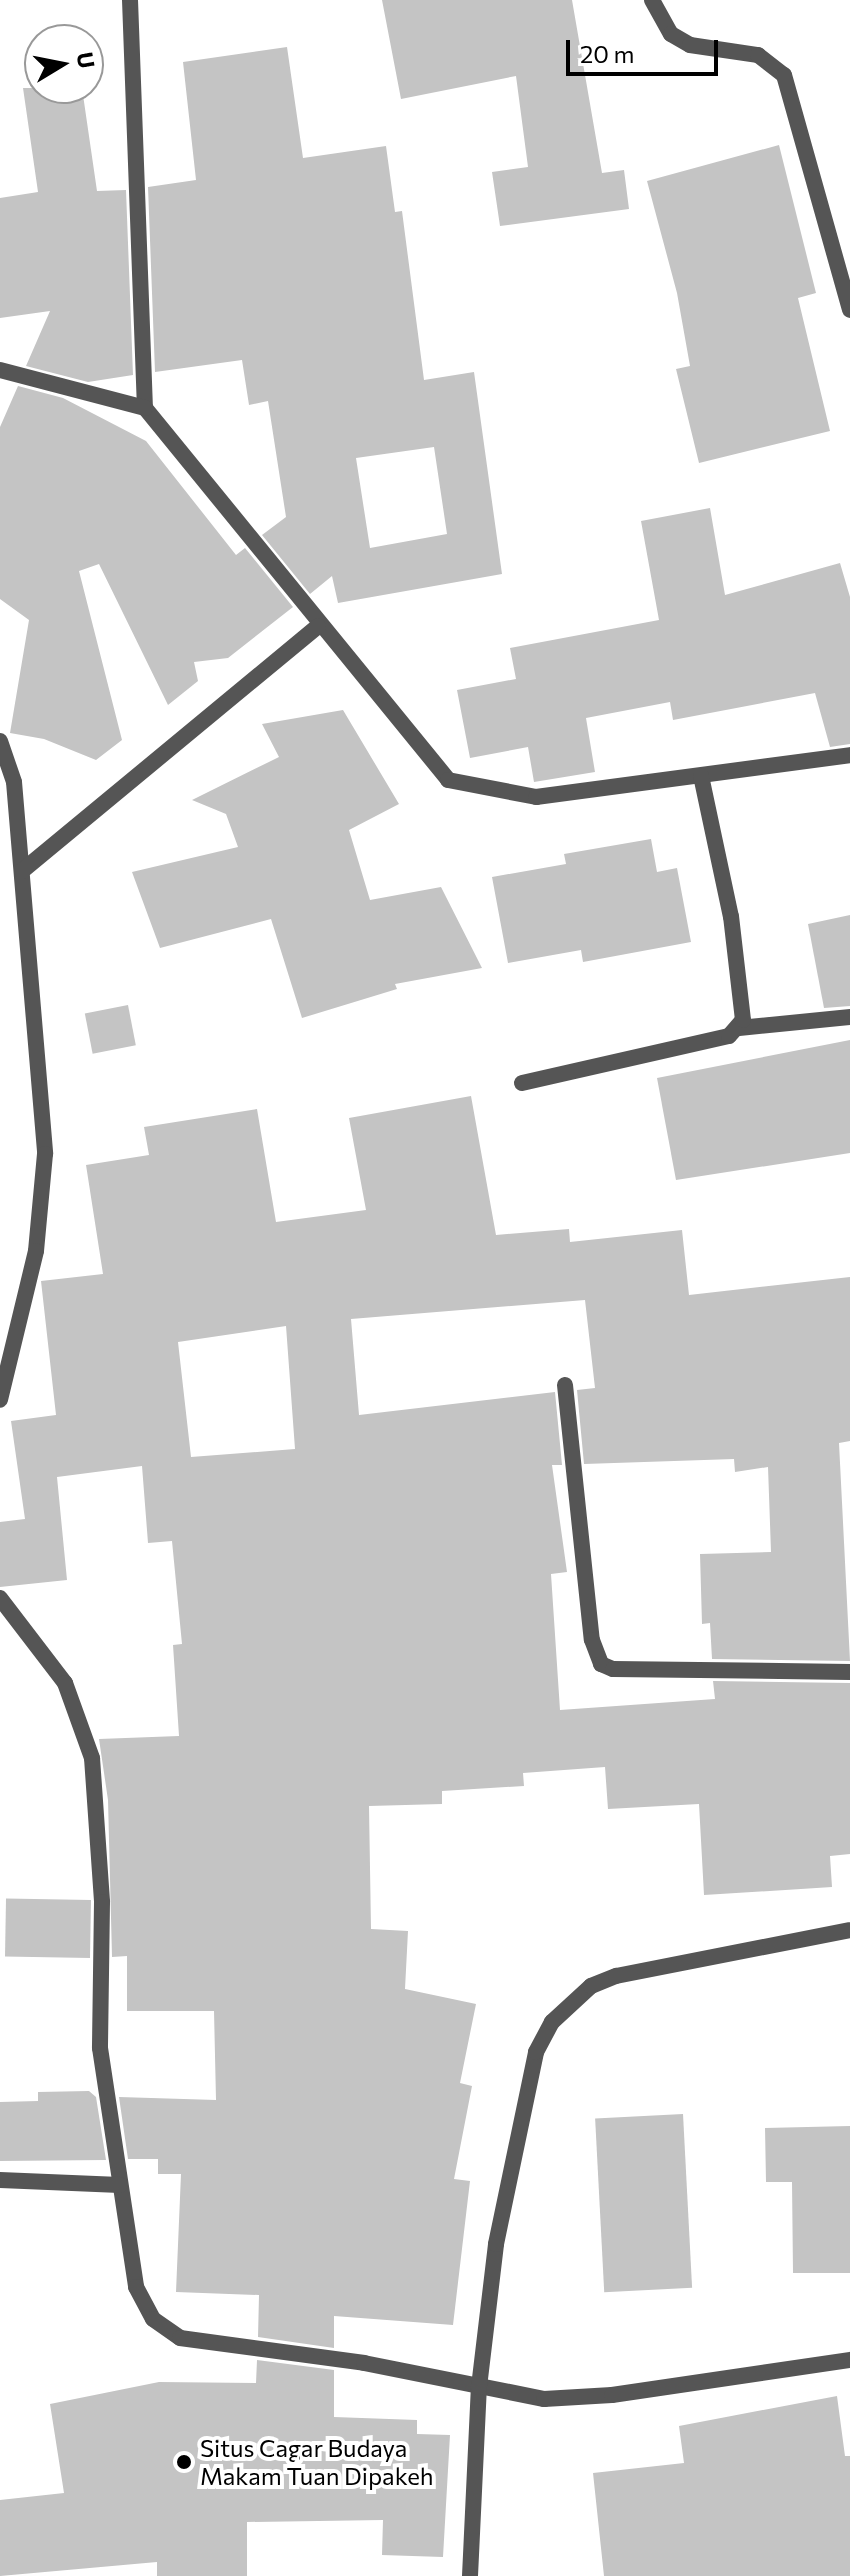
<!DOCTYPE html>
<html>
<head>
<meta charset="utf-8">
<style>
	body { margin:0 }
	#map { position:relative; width:850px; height:2576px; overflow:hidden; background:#fff; font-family:Commissioner,sans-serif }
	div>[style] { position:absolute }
	.building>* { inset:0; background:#c4c4c4; transform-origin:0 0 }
	.street>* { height:16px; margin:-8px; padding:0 8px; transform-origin:8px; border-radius:8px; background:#555 }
	.dots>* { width:22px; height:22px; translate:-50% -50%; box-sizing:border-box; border:4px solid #fff; border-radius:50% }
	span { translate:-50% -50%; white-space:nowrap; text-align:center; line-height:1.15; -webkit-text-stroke:8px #fff; paint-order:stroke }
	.poi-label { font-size:24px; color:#000 }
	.left { translate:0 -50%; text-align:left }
	.north { position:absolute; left:24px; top:24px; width:80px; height:80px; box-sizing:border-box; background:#fff; border:2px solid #999; border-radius:50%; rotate:80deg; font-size:22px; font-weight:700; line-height:32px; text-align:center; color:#000 }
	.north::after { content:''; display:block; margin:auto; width:28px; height:36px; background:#000; clip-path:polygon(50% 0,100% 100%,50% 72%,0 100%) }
	.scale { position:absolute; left:566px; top:40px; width:152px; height:36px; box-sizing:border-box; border:4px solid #000; border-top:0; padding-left:10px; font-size:24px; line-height:28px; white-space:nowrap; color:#000; -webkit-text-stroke:6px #fff; paint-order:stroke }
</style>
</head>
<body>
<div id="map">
	<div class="building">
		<i style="clip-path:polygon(382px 0,572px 0,602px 173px,624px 170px,629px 209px,500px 226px,492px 172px,528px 167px,516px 76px,401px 99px)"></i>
		<i style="clip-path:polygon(evenodd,287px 47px,303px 158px,386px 146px,395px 212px,402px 211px,424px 380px,474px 372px,502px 574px,338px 603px,332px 576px,310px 594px,262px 535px,286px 517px,268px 401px,249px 405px,242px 360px,155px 372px,148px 187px,196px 180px,183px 62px,287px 47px,434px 447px,447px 534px,370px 548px,356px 458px,434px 447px)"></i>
		<i style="clip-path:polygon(23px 88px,82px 88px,97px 191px,126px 190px,133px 375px,88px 382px,26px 366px,50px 311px,0 318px,0 198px,38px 192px)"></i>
		<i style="clip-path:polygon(779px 145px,816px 293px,798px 298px,830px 431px,699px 463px,676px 369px,690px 366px,677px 293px,647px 181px)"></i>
		<i style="clip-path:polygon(18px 386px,63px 398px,146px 441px,236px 555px,245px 548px,293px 607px,228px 658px,194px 662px,198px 681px,168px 705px,99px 564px,79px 571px,122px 740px,96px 760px,44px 739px,10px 733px,29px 620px,0 599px,0 427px)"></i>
		<i style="clip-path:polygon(710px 508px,725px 595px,840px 563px,850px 597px,850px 744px,830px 747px,815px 693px,673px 720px,670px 702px,586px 718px,595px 772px,534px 782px,528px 747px,470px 758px,457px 690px,516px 679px,510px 648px,659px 620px,641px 521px)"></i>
		<i style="clip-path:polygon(343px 710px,399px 804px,349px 830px,370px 900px,441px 887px,482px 968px,395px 984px,397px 989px,302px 1018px,271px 919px,160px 948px,132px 872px,238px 847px,226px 814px,192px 800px,279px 757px,262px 724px)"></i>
		<i style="clip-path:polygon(651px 839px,657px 872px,677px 868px,691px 942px,583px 962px,581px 950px,508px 963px,492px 877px,566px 864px,564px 854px)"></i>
		<i style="clip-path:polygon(850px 915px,850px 1006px,824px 1008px,808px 924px)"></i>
		<i style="left:128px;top:1005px;width:41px;height:44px;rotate:79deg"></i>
		<i style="clip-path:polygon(850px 1040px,850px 1153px,676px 1180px,657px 1078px)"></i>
		<i style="clip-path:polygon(evenodd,471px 1096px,496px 1235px,569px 1229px,570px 1242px,682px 1230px,689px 1295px,850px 1277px,850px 1441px,839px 1443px,850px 1661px,712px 1659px,710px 1623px,702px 1624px,700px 1554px,771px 1552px,768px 1467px,735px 1472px,734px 1459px,584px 1464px,577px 1390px,595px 1388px,585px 1300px,351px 1319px,359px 1415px,555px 1392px,562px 1465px,552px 1465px,567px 1572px,551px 1574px,560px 1710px,715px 1699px,713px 1681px,850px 1683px,850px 1854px,830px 1856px,832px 1887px,704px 1895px,699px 1804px,608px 1809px,605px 1767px,523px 1773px,524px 1786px,442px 1791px,442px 1804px,369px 1806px,371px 1929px,408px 1931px,405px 1989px,476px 2004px,460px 2083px,472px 2086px,454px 2179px,470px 2181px,453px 2325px,334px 2316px,334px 2348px,258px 2337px,259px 2295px,176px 2292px,181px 2174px,158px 2174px,158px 2159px,128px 2159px,119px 2097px,216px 2100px,214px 2011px,127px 2011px,127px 1956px,112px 1957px,108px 1800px,99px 1739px,179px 1736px,173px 1645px,182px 1644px,172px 1541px,148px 1543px,142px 1466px,57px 1477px,67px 1580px,0 1587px,0 1522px,25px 1519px,11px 1421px,56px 1415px,41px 1281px,103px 1274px,86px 1165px,149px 1155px,144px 1127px,257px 1109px,276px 1222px,366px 1210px,349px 1118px,471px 1096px,286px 1326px,295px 1449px,191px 1457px,178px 1342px,286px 1326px)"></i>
		<i style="left:91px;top:1900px;width:58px;height:85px;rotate:91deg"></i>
		<i style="clip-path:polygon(89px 2091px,96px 2097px,106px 2160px,0 2161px,0 2102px,38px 2101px,38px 2092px)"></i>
		<i style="left:683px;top:2114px;width:174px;height:88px;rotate:87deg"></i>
		<i style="clip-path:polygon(850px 2126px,850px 2273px,793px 2273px,792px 2182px,766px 2182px,765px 2128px)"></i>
		<i style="clip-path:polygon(257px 2360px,334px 2370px,334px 2417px,417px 2420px,417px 2434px,450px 2435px,443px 2557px,382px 2555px,383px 2520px,247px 2522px,247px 2576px,157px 2576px,157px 2562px,0 2576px,0 2500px,64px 2493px,50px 2404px,159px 2382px,256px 2383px)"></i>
		<i style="clip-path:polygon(837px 2396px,845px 2456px,850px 2456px,850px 2576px,604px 2576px,593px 2473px,684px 2463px,679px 2426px)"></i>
	</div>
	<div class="street">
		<i style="left:130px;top:0;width:408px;rotate:87.9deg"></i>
		<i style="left:145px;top:408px;width:480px;rotate:50.8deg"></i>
		<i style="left:448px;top:780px;width:90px;rotate:10.9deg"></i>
		<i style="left:536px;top:797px;width:317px;rotate:-7.6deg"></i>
		<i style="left:652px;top:0;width:39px;rotate:61deg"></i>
		<i style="left:671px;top:34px;width:22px;rotate:30deg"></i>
		<i style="left:690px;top:45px;width:69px;rotate:8.4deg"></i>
		<i style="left:758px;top:55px;width:33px;rotate:38deg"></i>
		<i style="left:784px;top:75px;width:244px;rotate:74.3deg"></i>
		<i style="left:0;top:370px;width:150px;rotate:14.7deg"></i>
		<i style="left:0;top:741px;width:43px;rotate:71.1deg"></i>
		<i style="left:14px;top:782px;width:373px;rotate:85.2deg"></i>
		<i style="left:45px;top:1154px;width:97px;rotate:95.3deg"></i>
		<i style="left:36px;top:1251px;width:153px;rotate:103.6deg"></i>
		<i style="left:22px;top:871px;width:384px;rotate:-39.6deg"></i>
		<i style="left:739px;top:1028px;width:112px;rotate:-5.7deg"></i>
		<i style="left:522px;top:1083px;width:212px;rotate:-12.8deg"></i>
		<i style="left:729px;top:1036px;width:21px;rotate:-49deg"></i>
		<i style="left:743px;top:1020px;width:104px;rotate:-96.6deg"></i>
		<i style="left:731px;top:917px;width:144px;rotate:-102deg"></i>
		<i style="left:565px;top:1385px;width:256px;rotate:84deg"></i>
		<i style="left:592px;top:1640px;width:26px;rotate:69deg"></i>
		<i style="left:601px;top:1664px;width:13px;rotate:23deg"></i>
		<i style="left:613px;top:1669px;width:237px;rotate:0.7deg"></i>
		<i style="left:0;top:1598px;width:107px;rotate:52.6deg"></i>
		<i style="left:65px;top:1683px;width:80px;rotate:70.2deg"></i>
		<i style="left:92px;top:1758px;width:144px;rotate:86deg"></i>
		<i style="left:102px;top:1902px;width:146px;rotate:90.8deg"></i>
		<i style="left:100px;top:2048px;width:242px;rotate:81.4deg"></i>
		<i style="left:136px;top:2287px;width:36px;rotate:62deg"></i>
		<i style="left:153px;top:2319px;width:33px;rotate:35deg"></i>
		<i style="left:180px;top:2338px;width:186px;rotate:7.7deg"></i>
		<i style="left:364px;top:2363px;width:184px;rotate:11.3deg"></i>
		<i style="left:544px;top:2399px;width:68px;rotate:-3.4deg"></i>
		<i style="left:612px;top:2395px;width:241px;rotate:-8.4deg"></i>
		<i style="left:0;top:2180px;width:120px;rotate:2.4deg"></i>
		<i style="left:470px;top:2576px;width:189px;rotate:-87.3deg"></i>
		<i style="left:479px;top:2387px;width:144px;rotate:-83.2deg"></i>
		<i style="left:496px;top:2244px;width:196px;rotate:-78.2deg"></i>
		<i style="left:536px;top:2052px;width:34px;rotate:-62deg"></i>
		<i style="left:552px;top:2022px;width:53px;rotate:-42.7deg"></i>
		<i style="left:591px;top:1986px;width:27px;rotate:-22deg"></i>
		<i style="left:616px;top:1976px;width:238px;rotate:-11.1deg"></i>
	</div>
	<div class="dots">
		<i style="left:184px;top:2462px;background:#000"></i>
	</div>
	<div class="poi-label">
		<span class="left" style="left:200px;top:2462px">Situs Cagar Budaya<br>Makam Tuan Dipakeh</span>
	</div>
	<div class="north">U</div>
	<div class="scale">20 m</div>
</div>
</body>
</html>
